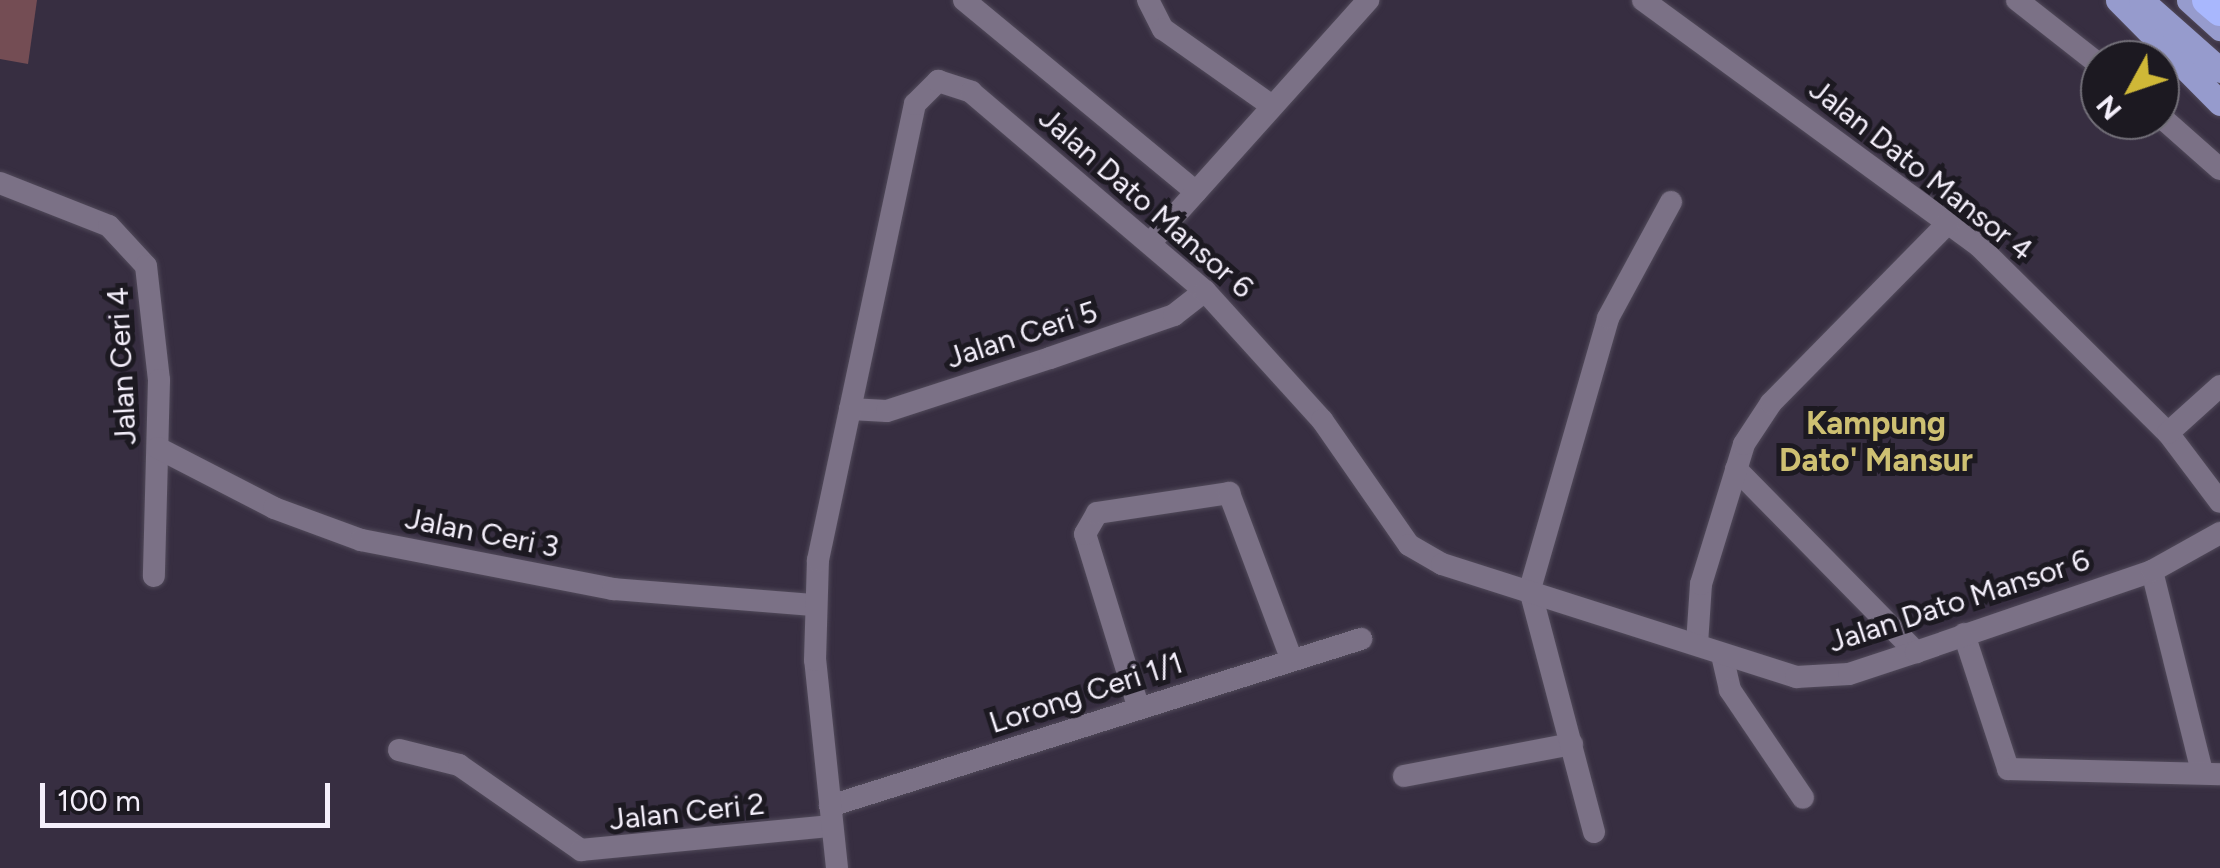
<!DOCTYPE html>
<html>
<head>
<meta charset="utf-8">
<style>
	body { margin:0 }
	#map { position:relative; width:2220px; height:868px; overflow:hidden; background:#372e41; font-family:Figtree,sans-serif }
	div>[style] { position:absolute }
	.green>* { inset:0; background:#744d54 }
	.roads { filter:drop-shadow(0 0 2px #514a5a) drop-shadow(0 0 2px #514a5a) }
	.street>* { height:22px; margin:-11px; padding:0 11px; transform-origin:11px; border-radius:11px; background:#7b7186 }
	.primary>* { height:25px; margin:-12.5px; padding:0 12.5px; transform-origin:12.5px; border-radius:12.5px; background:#969bcd }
	.highway>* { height:30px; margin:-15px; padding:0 15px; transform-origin:15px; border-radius:15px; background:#a8b7fd }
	span { translate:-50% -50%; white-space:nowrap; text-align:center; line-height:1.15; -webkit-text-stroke:10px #1c1921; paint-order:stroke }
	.street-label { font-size:30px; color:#f4effb }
	.neighbourhood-label { font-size:32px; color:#cec072; font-weight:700 }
	.north { position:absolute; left:2080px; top:40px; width:100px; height:100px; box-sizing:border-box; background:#1c1921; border:2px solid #726f78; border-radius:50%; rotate:230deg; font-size:28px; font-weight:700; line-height:40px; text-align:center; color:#f4effb }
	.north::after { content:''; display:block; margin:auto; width:35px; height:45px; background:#cfb837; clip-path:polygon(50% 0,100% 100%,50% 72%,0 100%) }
	.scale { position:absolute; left:40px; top:783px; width:290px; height:45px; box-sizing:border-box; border:5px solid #f4effb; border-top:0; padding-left:12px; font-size:30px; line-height:35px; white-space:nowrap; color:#f4effb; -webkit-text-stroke:8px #1c1921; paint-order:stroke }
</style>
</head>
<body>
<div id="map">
	<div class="green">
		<i style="clip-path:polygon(0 0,37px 0,28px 64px,0 59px)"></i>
	</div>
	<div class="roads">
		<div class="street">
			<i style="left:964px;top:0;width:301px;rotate:39.6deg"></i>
			<i style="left:1148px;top:0;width:33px;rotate:63deg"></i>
			<i style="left:1163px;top:29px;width:133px;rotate:35.2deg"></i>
			<i style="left:1643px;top:0;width:416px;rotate:36.2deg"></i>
			<i style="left:1979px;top:246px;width:266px;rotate:44.7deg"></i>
			<i style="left:2168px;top:433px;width:86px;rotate:53deg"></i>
			<i style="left:2017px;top:0;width:105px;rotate:38.1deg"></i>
			<i style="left:2160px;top:116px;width:80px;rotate:41.5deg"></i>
			<i style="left:0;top:183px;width:117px;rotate:21.5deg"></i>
			<i style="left:109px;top:226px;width:54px;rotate:47.2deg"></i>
			<i style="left:146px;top:266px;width:115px;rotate:83.5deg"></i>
			<i style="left:159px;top:380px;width:196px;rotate:91.5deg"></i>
			<i style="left:1152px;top:241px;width:324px;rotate:-48.1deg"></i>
			<i style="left:850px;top:409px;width:37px;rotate:3deg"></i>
			<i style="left:887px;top:411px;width:171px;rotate:-18deg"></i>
			<i style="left:1050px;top:358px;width:131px;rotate:-19.1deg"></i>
			<i style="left:1174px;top:315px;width:39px;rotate:-38deg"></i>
			<i style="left:2168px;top:433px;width:70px;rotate:-42.1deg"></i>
			<i style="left:158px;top:448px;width:131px;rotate:27.3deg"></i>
			<i style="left:274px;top:508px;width:93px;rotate:20.2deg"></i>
			<i style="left:361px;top:540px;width:257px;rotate:11deg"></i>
			<i style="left:613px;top:589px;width:202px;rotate:4.6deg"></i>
			<i style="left:1736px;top:469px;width:257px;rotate:45.5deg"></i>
			<i style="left:2152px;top:571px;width:206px;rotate:76deg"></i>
			<i style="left:1964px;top:634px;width:142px;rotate:71.9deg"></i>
			<i style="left:2008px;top:769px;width:212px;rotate:1.4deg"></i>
			<i style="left:1697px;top:644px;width:60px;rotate:-86.2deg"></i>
			<i style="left:1701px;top:584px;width:146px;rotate:-72.9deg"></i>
			<i style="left:1744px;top:444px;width:49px;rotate:-56.6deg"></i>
			<i style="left:1771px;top:403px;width:252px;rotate:-45.5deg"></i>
			<i style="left:1722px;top:655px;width:36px;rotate:77deg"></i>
			<i style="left:1730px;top:690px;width:130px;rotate:55.9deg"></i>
			<i style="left:1138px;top:706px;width:180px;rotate:-107.1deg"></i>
			<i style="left:1085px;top:534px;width:24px;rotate:-60deg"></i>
			<i style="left:1097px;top:513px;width:134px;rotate:-8.6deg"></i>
			<i style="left:1229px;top:493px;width:176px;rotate:69.4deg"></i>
			<i style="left:399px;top:750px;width:62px;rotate:14deg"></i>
			<i style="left:459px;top:765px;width:149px;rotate:34.9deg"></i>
			<i style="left:581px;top:850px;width:251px;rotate:-5.5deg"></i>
			<i style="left:1404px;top:776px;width:171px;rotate:-10.8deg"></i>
			<i style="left:830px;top:806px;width:557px;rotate:-17.46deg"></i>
			<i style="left:1594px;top:832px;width:251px;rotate:-104.8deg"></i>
			<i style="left:1530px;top:589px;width:282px;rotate:-73.9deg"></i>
			<i style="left:1608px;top:318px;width:132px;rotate:-61.5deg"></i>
			<i style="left:837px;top:868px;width:209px;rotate:-96deg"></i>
			<i style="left:815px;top:660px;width:100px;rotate:-88.3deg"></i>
			<i style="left:818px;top:560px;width:466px;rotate:-78deg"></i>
			<i style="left:915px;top:104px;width:33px;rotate:-45deg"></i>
			<i style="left:938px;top:81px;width:35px;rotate:18deg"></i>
			<i style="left:971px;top:92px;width:307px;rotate:40.4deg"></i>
			<i style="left:1205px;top:291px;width:174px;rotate:47.8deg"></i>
			<i style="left:1322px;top:420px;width:152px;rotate:55.2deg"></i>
			<i style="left:1409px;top:545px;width:38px;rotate:30deg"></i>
			<i style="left:1442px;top:564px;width:372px;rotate:17.7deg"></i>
			<i style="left:1796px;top:677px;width:53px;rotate:-3.2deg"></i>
			<i style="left:1849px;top:674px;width:71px;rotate:-18.2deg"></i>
			<i style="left:1916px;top:652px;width:250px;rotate:-18.9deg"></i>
			<i style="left:2152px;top:571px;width:78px;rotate:-29.2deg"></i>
		</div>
		<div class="primary">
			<i style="left:2118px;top:0;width:145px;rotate:45.3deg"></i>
			<i style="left:2141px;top:0;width:106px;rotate:41.5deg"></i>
			<i style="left:2189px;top:0;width:42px;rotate:42.1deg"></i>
		</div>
		<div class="highway">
			<i style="left:2207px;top:0;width:17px;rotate:40deg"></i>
		</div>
	</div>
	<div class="street-label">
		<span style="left:1921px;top:170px;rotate:38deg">Jalan Dato Mansor 4</span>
		<span style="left:1146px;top:203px;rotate:41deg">Jalan Dato Mansor 6</span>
		<span style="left:1022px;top:335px;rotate:-18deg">Jalan Ceri 5</span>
		<span style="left:122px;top:366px;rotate:-93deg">Jalan Ceri 4</span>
		<span style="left:482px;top:533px;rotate:11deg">Jalan Ceri 3</span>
		<span style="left:1959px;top:601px;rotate:-18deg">Jalan Dato Mansor 6</span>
		<span style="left:1086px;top:693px;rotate:-18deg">Lorong Ceri 1/1</span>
		<span style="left:687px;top:812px;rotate:-6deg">Jalan Ceri 2</span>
	</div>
	<div class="neighbourhood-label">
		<span style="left:1876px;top:442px">Kampung<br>Dato' Mansur</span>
	</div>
	<div class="north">N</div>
	<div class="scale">100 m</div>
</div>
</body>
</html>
